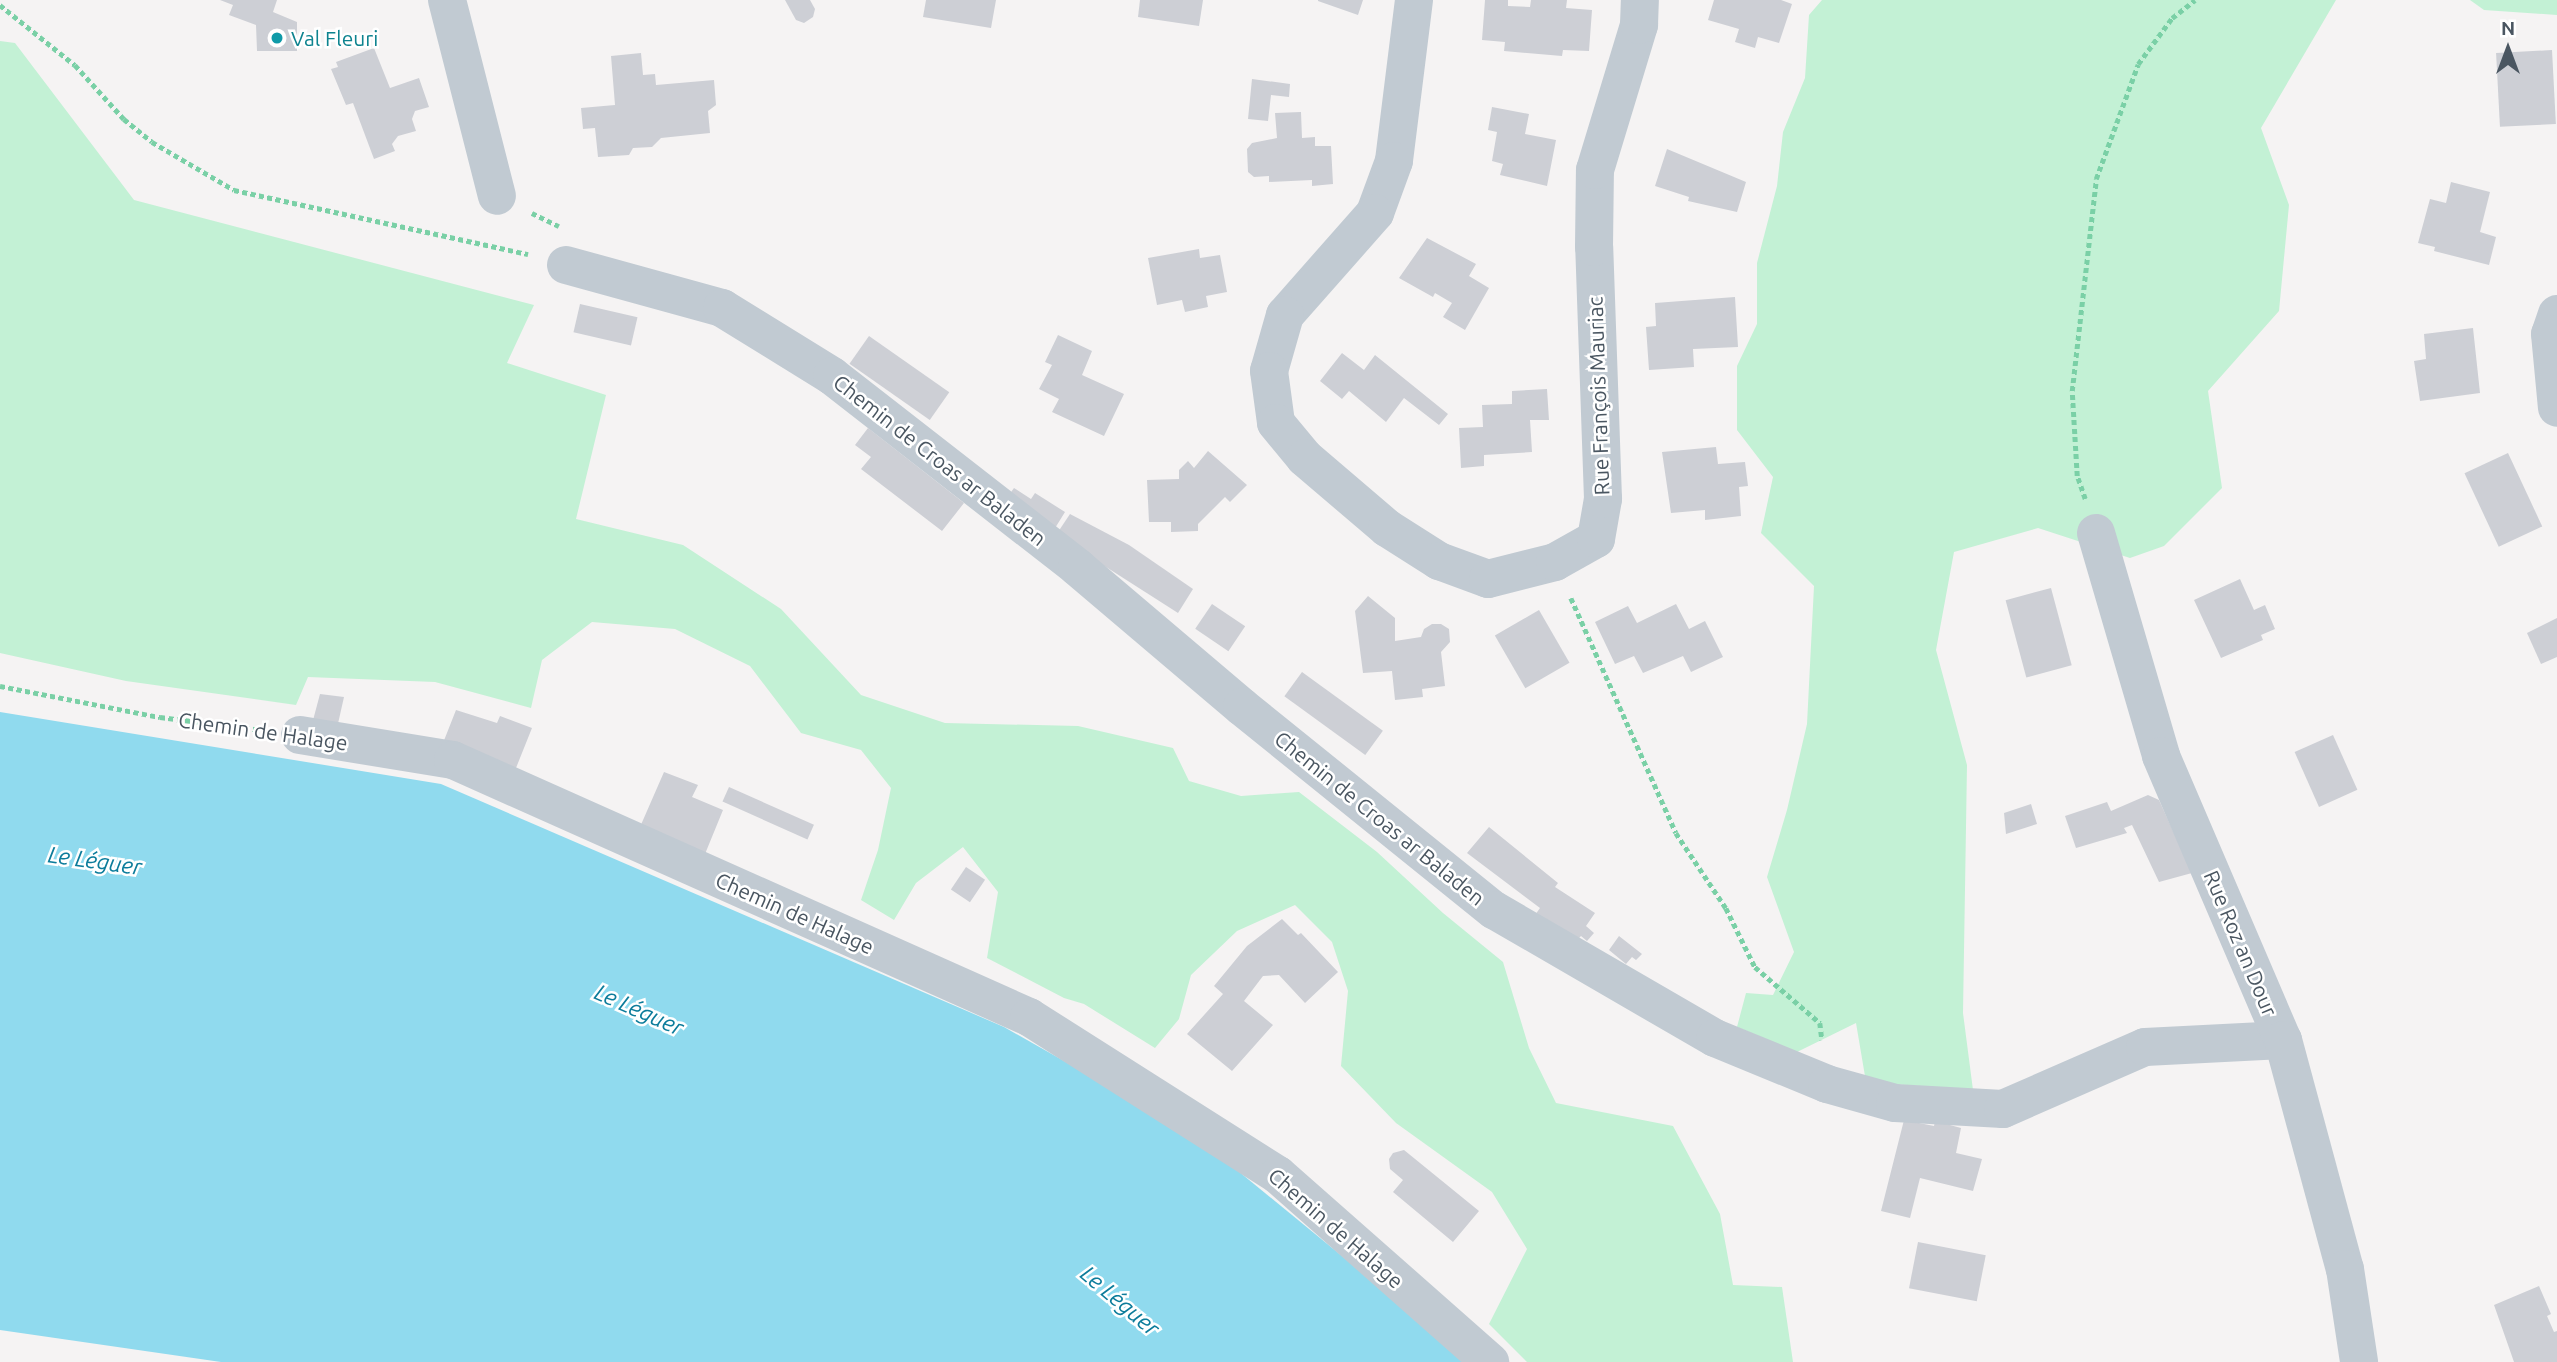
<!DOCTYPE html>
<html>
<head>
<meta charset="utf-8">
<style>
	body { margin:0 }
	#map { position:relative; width:2557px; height:1362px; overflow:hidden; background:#f5f3f3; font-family:Ubuntu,sans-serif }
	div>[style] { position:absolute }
	.green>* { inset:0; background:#c3f1d5 }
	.water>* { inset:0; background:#90daee }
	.building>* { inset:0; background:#cdcfd5; transform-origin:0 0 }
	.path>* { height:4.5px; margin-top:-2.25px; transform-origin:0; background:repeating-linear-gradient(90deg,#7ad0a6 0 5px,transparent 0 8.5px) }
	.street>* { height:38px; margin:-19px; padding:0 19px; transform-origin:19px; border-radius:19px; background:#c1cad2 }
	.dots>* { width:19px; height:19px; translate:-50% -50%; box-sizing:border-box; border:4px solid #fff; border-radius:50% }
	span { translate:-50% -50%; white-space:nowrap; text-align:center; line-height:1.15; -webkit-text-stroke:5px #fff; paint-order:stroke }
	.culture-label { font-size:21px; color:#0d838f }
	.left { translate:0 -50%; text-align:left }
	.street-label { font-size:21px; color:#4a5661 }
	.water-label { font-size:23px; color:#0c7c9b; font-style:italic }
	.north { position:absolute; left:2473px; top:14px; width:70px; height:70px; -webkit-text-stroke:5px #fff; paint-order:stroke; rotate:0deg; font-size:19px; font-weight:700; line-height:28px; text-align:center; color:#4a5661 }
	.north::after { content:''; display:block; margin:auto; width:24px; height:32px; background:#4a5661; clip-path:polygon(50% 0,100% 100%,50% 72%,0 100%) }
</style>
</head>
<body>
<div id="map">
	<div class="green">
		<i style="clip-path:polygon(1822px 0,2336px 0,2261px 128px,2289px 205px,2279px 311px,2208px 391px,2222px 488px,2164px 546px,2130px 558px,2038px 528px,1954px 552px,1936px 650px,1967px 765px,1963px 1013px,1973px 1090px,1866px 1082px,1856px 1023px,1797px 1052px,1737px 1027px,1746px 993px,1773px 995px,1794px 952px,1767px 877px,1787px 810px,1807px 724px,1814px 586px,1761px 533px,1773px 477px,1737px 430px,1737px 366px,1757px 324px,1757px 263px,1777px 186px,1783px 132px,1805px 78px,1809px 15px)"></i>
		<i style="clip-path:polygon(2470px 0,2557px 0,2557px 15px,2484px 10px)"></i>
		<i style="clip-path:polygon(0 41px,15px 43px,134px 200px,534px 305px,507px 363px,606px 395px,576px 519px,683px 545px,781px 609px,861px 695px,945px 723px,1078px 726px,1173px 748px,1189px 781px,1241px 796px,1299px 792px,1377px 852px,1443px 913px,1503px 962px,1529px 1048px,1556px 1103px,1673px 1126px,1720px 1214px,1733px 1285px,1782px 1287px,1793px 1362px,1527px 1362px,1489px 1324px,1527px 1249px,1492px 1192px,1396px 1123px,1341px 1066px,1348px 991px,1332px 942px,1295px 905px,1237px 931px,1191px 975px,1179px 1019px,1155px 1048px,1084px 1004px,1064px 998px,987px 958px,998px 892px,963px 847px,916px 883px,894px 920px,861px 900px,878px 850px,891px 788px,861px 750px,801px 733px,750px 666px,675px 629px,592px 622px,542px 660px,531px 708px,435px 682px,308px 677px,296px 705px,126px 681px,0 653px)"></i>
	</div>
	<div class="water">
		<i style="clip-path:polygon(0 712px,441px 784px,1004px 1027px,1193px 1134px,1353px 1265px,1464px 1362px,221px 1362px,0 1330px)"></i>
	</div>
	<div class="building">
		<i style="clip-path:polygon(220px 0,277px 0,273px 12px,297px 22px,297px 51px,257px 51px,256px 25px,229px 15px,233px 5px)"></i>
		<i style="clip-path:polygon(785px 0,810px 0,815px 9px,813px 17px,804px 23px,796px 20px)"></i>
		<i style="clip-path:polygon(926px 0,996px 0,991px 28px,923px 17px)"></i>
		<i style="clip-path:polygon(1140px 0,1203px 0,1199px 26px,1138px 17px)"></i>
		<i style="clip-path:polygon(1363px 0,1358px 15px,1318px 1px,1318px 0)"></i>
		<i style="clip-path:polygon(1485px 0,1508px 0,1508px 6px,1530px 7px,1531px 0,1567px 0,1566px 8px,1592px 10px,1589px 51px,1563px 50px,1562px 56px,1504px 51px,1505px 42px,1482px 40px)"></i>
		<i style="clip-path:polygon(1714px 0,1781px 0,1792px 4px,1779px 43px,1758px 37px,1755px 48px,1735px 42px,1739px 29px,1708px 20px)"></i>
		<i style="clip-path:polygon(374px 48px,390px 88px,419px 78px,429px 107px,415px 111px,412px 119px,416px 131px,398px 136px,392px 144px,395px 151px,374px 159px,353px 103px,346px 105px,331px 69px,338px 67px,336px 62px)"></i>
		<i style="left:2552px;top:50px;width:74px;height:56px;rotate:87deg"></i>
		<i style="clip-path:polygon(641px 53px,643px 75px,655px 74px,656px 85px,714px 80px,716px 105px,708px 111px,710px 133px,661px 138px,652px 147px,633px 148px,629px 155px,598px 157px,595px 128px,583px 129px,581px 108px,615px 105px,611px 56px)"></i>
		<i style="clip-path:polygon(1252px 79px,1290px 84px,1289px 97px,1271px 95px,1268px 121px,1248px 119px)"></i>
		<i style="clip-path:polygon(1492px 107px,1529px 114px,1525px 134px,1556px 140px,1547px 186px,1500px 175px,1503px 164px,1492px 161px,1497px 132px,1488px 130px)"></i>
		<i style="clip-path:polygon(1301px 112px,1302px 138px,1315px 137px,1315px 146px,1331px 146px,1333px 184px,1312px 186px,1312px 180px,1269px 182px,1269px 176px,1254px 177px,1248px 172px,1247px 149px,1252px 143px,1277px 138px,1275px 113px)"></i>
		<i style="clip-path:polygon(1667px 149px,1746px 182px,1737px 212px,1688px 201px,1689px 197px,1655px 186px)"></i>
		<i style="clip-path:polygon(2451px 182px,2490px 192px,2480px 232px,2496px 237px,2489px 265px,2434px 251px,2435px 247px,2418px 243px,2430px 199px,2446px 203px)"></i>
		<i style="clip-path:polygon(1427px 238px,1476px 264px,1469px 276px,1489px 288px,1465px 330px,1443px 317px,1452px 303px,1435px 293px,1433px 297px,1399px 278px)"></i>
		<i style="clip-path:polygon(1199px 249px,1200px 258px,1220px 255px,1227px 292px,1206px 296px,1208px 307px,1185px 312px,1182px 300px,1157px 305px,1148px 258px)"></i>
		<i style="clip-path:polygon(1735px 297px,1738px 347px,1693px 349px,1694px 367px,1649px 370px,1646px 327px,1656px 326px,1655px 303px)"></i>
		<i style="left:580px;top:304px;width:59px;height:29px;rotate:13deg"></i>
		<i style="clip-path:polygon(2473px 328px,2480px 393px,2420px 401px,2414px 361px,2426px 359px,2424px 334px)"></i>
		<i style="clip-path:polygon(1058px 335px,1092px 351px,1082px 375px,1124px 394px,1104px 436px,1052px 412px,1059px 399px,1039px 389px,1052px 365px,1045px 362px)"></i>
		<i style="left:869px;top:336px;width:98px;height:34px;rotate:35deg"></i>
		<i style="clip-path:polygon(1342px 353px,1364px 370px,1375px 355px,1448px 414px,1439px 425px,1404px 398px,1386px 422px,1349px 391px,1342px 399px,1320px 381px)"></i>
		<i style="clip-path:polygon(1547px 389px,1549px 420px,1530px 420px,1532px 452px,1484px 455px,1484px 466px,1461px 468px,1459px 428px,1483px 427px,1482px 405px,1512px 404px,1512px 391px)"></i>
		<i style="clip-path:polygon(868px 428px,964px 503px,942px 531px,861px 469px,871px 457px,855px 445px)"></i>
		<i style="clip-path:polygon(1716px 447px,1718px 464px,1745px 462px,1748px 486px,1739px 487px,1741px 516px,1705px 520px,1705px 510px,1671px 513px,1662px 452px)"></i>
		<i style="clip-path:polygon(1208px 451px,1247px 485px,1230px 502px,1225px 497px,1198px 524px,1198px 531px,1171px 532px,1171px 522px,1149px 522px,1147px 480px,1179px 479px,1179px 470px,1188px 461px,1194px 468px)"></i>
		<i style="left:2508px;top:453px;width:81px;height:48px;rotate:65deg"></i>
		<i style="clip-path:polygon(1014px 488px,1031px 499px,1035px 493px,1065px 512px,1052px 533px,1006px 499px)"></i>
		<i style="clip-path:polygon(1070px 514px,1129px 545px,1193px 589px,1178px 613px,1056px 535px)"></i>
		<i style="clip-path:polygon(2240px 579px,2254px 610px,2265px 605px,2275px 629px,2261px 635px,2263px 640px,2221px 658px,2194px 600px)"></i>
		<i style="left:2051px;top:588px;width:80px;height:47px;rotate:75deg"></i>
		<i style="clip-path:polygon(1368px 596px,1395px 618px,1395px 641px,1421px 637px,1424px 629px,1432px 624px,1441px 624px,1449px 629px,1450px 642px,1441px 652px,1445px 686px,1422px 689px,1423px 697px,1395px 700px,1392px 671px,1363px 673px,1355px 611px)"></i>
		<i style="left:1212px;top:604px;width:40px;height:30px;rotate:34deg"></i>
		<i style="clip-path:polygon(1676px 604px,1689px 629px,1705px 621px,1723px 657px,1691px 672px,1683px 656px,1643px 673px,1634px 656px,1615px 664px,1595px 622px,1628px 606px,1637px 623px)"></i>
		<i style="left:1539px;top:610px;width:61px;height:51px;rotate:60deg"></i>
		<i style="clip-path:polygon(2557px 618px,2557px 657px,2541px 664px,2527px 633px)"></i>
		<i style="left:1302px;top:672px;width:100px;height:30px;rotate:36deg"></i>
		<i style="clip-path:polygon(320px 694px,344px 697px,337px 728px,312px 724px)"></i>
		<i style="clip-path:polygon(456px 710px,497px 723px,500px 716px,532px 728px,514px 773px,443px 743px)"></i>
		<i style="left:2333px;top:735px;width:60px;height:42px;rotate:66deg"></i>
		<i style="clip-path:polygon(664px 772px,698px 785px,692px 797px,723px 810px,705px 854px,640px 827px)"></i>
		<i style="left:729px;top:787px;width:93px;height:16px;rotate:24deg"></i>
		<i style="clip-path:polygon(2148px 795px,2159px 800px,2192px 873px,2159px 882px,2132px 825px,2124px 828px,2127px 833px,2076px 848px,2065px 816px,2107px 802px,2111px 811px)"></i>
		<i style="clip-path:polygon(2031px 804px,2037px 824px,2006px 834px,2004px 813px)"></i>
		<i style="clip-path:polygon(1489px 827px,1558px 883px,1555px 887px,1595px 913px,1586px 926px,1594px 933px,1587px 941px,1581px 936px,1576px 941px,1535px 915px,1540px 908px,1467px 853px)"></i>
		<i style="left:966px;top:867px;width:23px;height:27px;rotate:34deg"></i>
		<i style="clip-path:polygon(1282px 919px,1298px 935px,1301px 933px,1338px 972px,1305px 1003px,1279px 975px,1263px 976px,1244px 1001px,1273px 1025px,1232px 1071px,1187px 1034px,1223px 994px,1214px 986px,1247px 946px)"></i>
		<i style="clip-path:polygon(1619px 936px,1642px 954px,1636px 960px,1632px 957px,1626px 964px,1609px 950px)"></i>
		<i style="clip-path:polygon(1904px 1120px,1934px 1126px,1935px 1121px,1961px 1128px,1956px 1153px,1982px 1159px,1973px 1191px,1920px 1178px,1910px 1218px,1881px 1211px)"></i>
		<i style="clip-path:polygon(1404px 1150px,1479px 1211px,1453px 1242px,1393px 1192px,1403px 1180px,1390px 1169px,1389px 1159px,1393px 1153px)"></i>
		<i style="left:1918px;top:1242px;width:69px;height:47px;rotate:11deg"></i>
		<i style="clip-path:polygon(2539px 1286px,2551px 1314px,2547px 1316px,2554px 1332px,2557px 1331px,2557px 1362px,2514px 1362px,2494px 1305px)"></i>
	</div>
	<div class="path">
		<i style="left:0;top:5px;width:96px;rotate:38.7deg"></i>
		<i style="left:75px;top:65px;width:73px;rotate:47.8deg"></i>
		<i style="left:124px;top:119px;width:36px;rotate:39deg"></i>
		<i style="left:152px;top:142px;width:95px;rotate:30.3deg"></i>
		<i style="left:234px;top:190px;width:301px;rotate:12.3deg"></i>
		<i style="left:532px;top:213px;width:30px;rotate:26deg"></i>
		<i style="left:2085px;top:499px;width:24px;rotate:-109deg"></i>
		<i style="left:2077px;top:476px;width:85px;rotate:-93.4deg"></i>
		<i style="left:2072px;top:391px;width:213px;rotate:-83.5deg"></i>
		<i style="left:2096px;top:179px;width:122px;rotate:-69.9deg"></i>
		<i style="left:2138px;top:64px;width:57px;rotate:-53.5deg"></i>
		<i style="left:2172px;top:18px;width:29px;rotate:-38deg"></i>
		<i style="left:1571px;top:598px;width:257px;rotate:65.9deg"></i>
		<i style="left:1676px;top:833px;width:90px;rotate:56.3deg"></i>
		<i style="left:1726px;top:908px;width:66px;rotate:63.8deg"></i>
		<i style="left:1755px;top:967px;width:86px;rotate:40.7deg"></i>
		<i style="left:1820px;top:1023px;width:17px;rotate:83deg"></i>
		<i style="left:0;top:686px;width:163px;rotate:11deg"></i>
		<i style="left:160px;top:717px;width:102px;rotate:7.3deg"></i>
	</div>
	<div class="street">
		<i style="left:447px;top:0;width:202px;rotate:75.7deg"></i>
		<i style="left:1414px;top:0;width:162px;rotate:97.1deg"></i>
		<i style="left:1394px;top:161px;width:55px;rotate:110.1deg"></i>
		<i style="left:1375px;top:213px;width:136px;rotate:131.4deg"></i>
		<i style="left:1285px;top:315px;width:58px;rotate:105.9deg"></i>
		<i style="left:1269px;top:371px;width:52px;rotate:82.3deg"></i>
		<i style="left:1276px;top:423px;width:45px;rotate:50.4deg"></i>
		<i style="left:1305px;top:458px;width:108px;rotate:40.5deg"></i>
		<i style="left:1387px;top:528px;width:62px;rotate:32.4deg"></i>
		<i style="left:1439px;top:561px;width:52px;rotate:20.2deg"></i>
		<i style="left:1488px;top:579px;width:69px;rotate:-14.2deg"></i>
		<i style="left:1555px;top:562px;width:47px;rotate:-29.3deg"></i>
		<i style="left:1596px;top:539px;width:41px;rotate:-80.1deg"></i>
		<i style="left:1603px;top:499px;width:252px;rotate:-92deg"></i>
		<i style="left:1594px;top:247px;width:77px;rotate:-89.3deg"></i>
		<i style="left:1595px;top:170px;width:152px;rotate:-73.1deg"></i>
		<i style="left:1639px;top:25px;width:25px;rotate:-88deg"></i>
		<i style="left:566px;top:265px;width:162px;rotate:15.4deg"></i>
		<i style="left:722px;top:308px;width:129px;rotate:31.7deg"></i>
		<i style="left:832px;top:376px;width:311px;rotate:37.9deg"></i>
		<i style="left:1077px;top:567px;width:216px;rotate:40.3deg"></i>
		<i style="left:1242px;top:707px;width:324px;rotate:38.9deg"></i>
		<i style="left:1494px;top:910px;width:255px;rotate:30.1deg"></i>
		<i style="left:1715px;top:1038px;width:121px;rotate:22.3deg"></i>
		<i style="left:1827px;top:1084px;width:71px;rotate:15.6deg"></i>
		<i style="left:1895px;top:1103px;width:108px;rotate:3.2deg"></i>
		<i style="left:2003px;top:1109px;width:155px;rotate:-23.6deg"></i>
		<i style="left:2145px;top:1047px;width:138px;rotate:-2.9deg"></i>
		<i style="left:2557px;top:314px;width:21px;rotate:109deg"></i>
		<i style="left:2550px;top:334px;width:74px;rotate:84.6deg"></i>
		<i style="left:2096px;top:533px;width:232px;rotate:73.7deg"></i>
		<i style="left:2161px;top:756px;width:309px;rotate:66.8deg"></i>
		<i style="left:2283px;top:1040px;width:237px;rotate:74.9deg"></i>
		<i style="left:2345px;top:1269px;width:94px;rotate:81.4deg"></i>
		<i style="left:300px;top:735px;width:155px;rotate:9.3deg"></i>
		<i style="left:453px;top:760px;width:631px;rotate:24.05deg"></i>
		<i style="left:1029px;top:1017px;width:295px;rotate:32.4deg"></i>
		<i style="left:1278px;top:1175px;width:283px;rotate:41.4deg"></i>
	</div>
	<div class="dots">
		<i style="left:277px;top:38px;background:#0f9aa8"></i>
	</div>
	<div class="culture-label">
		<span class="left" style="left:291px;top:38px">Val Fleuri</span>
	</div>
	<div class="street-label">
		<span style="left:1598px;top:396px;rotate:-92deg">Rue François Mauriac</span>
		<span style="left:940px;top:460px;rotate:38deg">Chemin de Croas ar Baladen</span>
		<span style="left:263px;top:731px;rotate:8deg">Chemin de Halage</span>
		<span style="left:1380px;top:818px;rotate:39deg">Chemin de Croas ar Baladen</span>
		<span style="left:795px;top:913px;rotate:24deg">Chemin de Halage</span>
		<span style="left:2241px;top:943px;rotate:67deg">Rue Roz an Dour</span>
		<span style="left:1336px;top:1228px;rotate:41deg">Chemin de Halage</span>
	</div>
	<div class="water-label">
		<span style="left:95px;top:861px;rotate:8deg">Le Léguer</span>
		<span style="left:639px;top:1010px;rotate:24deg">Le Léguer</span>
		<span style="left:1120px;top:1301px;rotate:40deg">Le Léguer</span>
	</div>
	<div class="north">N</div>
</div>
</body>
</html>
